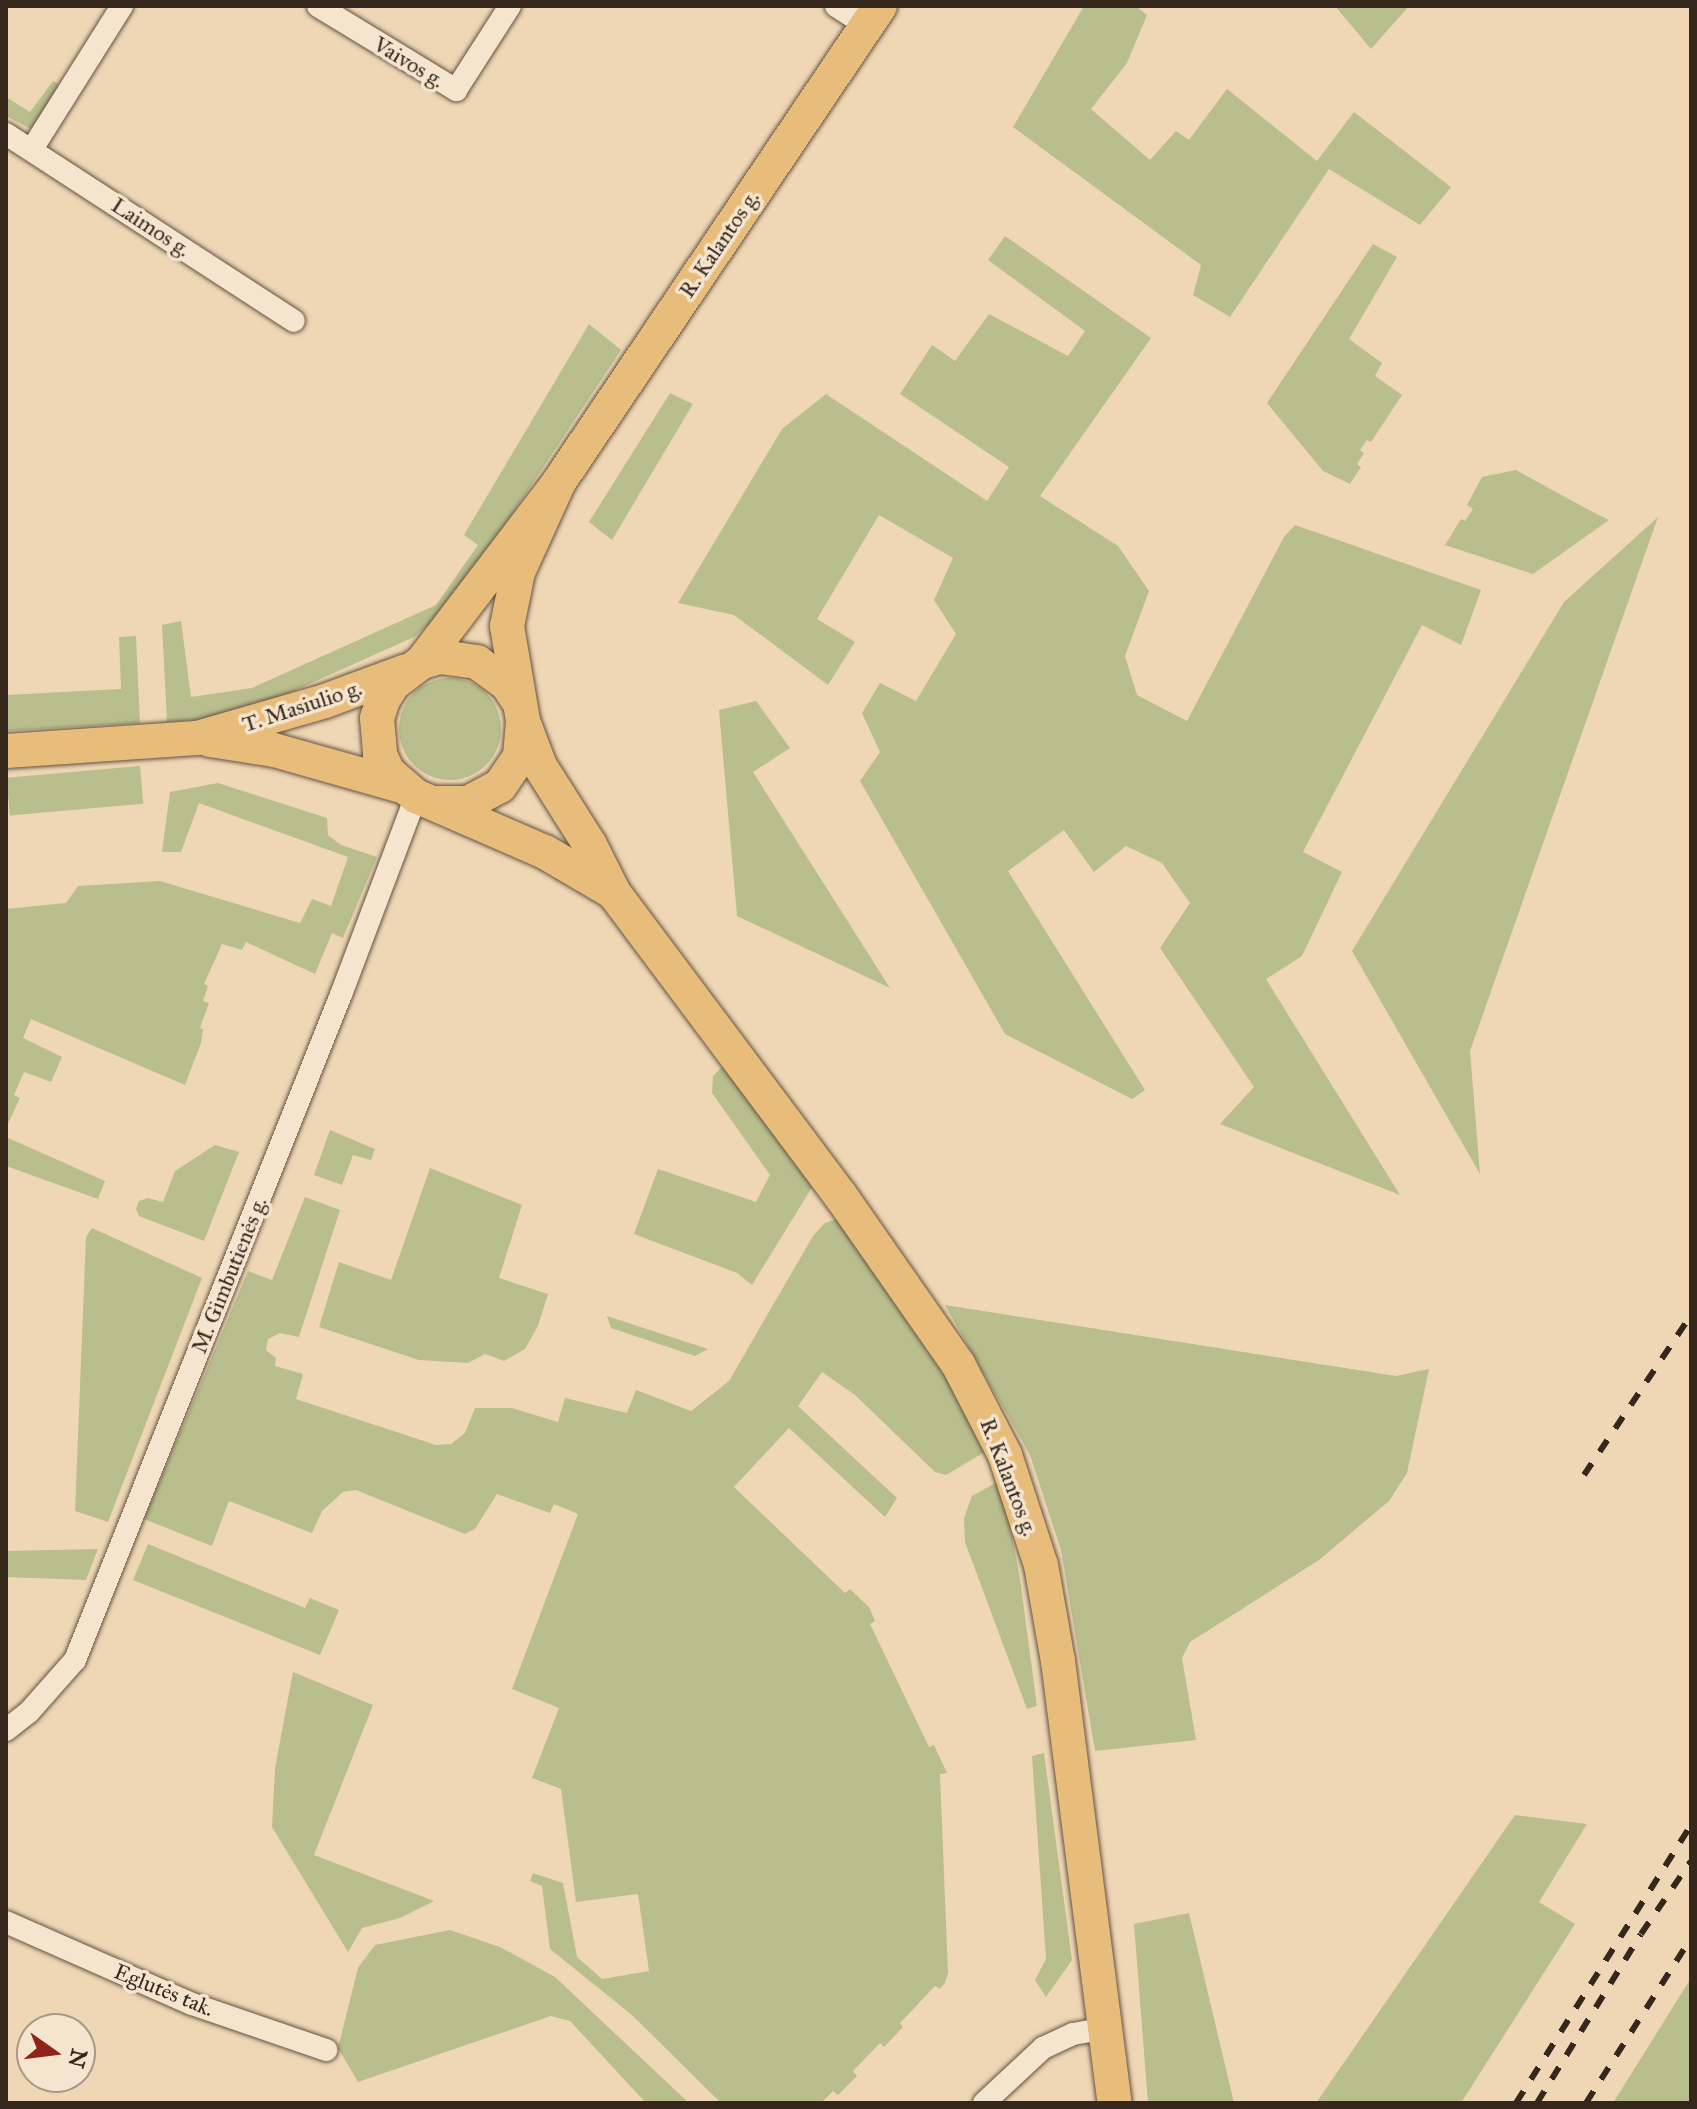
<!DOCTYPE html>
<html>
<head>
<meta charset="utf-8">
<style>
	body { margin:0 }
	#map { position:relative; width:1697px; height:2109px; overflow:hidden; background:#efd7b5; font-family:"IM FELL Great Primer",serif }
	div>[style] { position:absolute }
	.green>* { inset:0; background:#b9be8d; transform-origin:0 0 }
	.round { border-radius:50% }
	.roads { filter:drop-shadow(0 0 2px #645342) drop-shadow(0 0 2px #645342) }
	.street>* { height:22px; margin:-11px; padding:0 11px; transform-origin:11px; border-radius:11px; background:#f5e5cf }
	.primary>* { height:34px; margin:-17px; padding:0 17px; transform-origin:17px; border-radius:17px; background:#e8bc7a }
	.rail>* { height:6px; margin-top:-3px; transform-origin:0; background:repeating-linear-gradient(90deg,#35271b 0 14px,transparent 0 28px) }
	span { translate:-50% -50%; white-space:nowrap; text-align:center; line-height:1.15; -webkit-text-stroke:7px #f5e5cf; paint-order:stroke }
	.street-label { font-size:22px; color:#35271b }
	.frame { position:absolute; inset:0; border:8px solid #35271b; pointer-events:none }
	.north { position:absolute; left:16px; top:2013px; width:80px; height:80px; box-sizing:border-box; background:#f5e5cf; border:2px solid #a89987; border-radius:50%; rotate:104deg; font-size:22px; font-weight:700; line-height:32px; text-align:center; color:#35271b }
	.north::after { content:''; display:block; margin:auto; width:28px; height:36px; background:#8f2418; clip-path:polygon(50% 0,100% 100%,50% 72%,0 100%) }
</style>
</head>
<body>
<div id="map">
	<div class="green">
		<i style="clip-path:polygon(1084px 6px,1136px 6px,1147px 15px,1127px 63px,1091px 109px,1150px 160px,1176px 131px,1189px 140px,1227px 89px,1317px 161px,1354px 112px,1451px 187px,1420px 225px,1329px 169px,1230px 317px,1193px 295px,1201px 265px,1013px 127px)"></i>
		<i style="clip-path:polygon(1335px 6px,1409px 6px,1371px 49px)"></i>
		<i style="clip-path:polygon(53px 81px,62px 86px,31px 129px,6px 116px,6px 97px,30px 112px)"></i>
		<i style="clip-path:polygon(1005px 236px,1151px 338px,1040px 496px,1118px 546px,1149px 591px,1125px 656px,1137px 695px,1187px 721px,1284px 537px,1295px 525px,1481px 590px,1461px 645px,1422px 625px,1303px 852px,1342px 872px,1302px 956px,1266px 979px,1400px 1195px,1220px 1124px,1254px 1087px,1160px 948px,1190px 903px,1162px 863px,1126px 846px,1094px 872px,1064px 830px,1008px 871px,1145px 1090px,1132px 1099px,1005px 1034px,860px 781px,880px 752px,862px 713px,880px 683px,916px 701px,956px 634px,934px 600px,953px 558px,879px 515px,817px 619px,855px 642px,828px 685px,734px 615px,678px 603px,782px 429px,826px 394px,987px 501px,1009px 467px,900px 394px,932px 345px,955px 361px,989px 314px,1068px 356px,1085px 331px,988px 260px)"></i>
		<i style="clip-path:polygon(1373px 244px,1397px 257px,1349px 339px,1382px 363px,1375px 376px,1402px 395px,1371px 442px,1367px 440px,1360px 450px,1364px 453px,1357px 464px,1361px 467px,1350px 484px,1323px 471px,1267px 403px)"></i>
		<i style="clip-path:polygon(589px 324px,621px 350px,463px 588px,440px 615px,414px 637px,258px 707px,213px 719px,167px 722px,162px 625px,181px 621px,191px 697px,252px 688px,436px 605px,478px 545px,464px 535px)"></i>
		<i style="clip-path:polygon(670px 393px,693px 404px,612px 540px,589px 522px)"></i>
		<i style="clip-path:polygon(1516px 470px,1589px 510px,1609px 520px,1533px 574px,1445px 545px,1461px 519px,1465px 521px,1473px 509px,1467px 505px,1482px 477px)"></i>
		<i style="clip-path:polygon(1658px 517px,1470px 1051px,1480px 1174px,1352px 951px,1564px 602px)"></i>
		<i style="clip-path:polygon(136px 636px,140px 723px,6px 731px,6px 695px,121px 689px,119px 637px)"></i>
		<i class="round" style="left:399px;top:678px;width:102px;height:102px"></i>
		<i style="clip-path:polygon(756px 701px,790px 748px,753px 772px,890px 988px,737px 916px,719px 710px)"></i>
		<i style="left:140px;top:766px;width:38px;height:134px;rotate:85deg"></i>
		<i style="clip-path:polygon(218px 783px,327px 818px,328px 835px,341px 845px,377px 857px,343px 938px,332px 933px,315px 974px,246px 942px,242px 950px,222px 944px,204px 984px,208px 986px,203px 1001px,209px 1003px,200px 1028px,203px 1029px,201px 1043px,185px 1085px,31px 1019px,23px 1038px,62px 1057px,51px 1082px,24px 1072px,14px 1095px,20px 1098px,6px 1128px,6px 909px,66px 903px,78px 886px,160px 881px,300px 923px,312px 899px,331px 906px,348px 857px,199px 803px,181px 852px,162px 852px,170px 792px)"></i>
		<i style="clip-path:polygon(722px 1067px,730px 1071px,814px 1184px,752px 1285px,737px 1273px,634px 1234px,658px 1169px,756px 1202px,770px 1175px,712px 1093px,713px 1076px)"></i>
		<i style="clip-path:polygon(330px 1130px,375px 1149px,371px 1160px,353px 1155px,342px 1185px,314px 1175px)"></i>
		<i style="clip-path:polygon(6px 1137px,105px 1181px,98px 1199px,6px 1166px)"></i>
		<i style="clip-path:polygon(215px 1145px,239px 1152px,204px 1241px,139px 1216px,136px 1209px,139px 1201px,148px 1198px,163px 1202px,175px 1171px)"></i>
		<i style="clip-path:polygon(430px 1168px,522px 1205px,499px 1278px,548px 1294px,538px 1326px,525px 1349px,504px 1361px,485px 1354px,468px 1363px,419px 1360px,319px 1327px,339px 1262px,391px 1280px)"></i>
		<i style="clip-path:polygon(305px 1197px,340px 1210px,299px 1337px,280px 1333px,268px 1339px,266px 1350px,276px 1358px,275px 1366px,303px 1374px,296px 1399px,436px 1445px,451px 1444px,465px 1433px,475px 1408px,512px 1408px,558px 1422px,565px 1398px,627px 1413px,636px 1390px,691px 1411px,729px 1381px,813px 1236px,825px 1223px,837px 1219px,961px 1400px,988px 1450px,946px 1475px,935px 1472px,855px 1395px,822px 1372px,798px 1406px,897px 1498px,885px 1517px,789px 1428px,734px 1487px,845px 1593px,850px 1589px,869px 1607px,875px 1621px,870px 1624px,929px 1747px,934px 1745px,947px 1773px,940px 1774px,948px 1973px,945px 1983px,940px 1989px,935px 1986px,900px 2023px,903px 2027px,884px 2047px,880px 2043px,853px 2071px,857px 2076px,838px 2095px,833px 2091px,821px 2103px,721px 2103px,632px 2015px,550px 1949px,542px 1886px,530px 1881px,533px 1873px,563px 1883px,577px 1957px,602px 1979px,649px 1971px,638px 1894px,576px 1902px,561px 1789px,532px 1778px,559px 1708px,512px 1689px,578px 1514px,554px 1504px,550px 1513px,497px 1494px,475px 1529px,465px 1534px,356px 1490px,343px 1492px,322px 1511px,312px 1533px,229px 1501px,212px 1546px,144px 1519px,248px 1271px,272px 1280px)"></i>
		<i style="clip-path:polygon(92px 1228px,202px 1278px,108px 1522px,75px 1511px,86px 1237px)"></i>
		<i style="clip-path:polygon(945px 1305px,1396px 1376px,1429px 1369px,1407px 1473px,1389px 1501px,1319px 1560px,1190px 1642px,1182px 1658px,1196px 1740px,1095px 1751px,1061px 1550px,1030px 1455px)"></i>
		<i style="clip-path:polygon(607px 1316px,708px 1349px,695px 1356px,611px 1328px)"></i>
		<i style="clip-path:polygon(1001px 1480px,1020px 1579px,1037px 1706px,1027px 1709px,965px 1542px,964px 1518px,972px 1496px)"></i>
		<i style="clip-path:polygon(148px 1544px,305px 1608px,310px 1598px,339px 1610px,320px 1655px,133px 1580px)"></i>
		<i style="clip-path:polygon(98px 1549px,86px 1580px,6px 1577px,6px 1551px)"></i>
		<i style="clip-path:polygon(293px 1672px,373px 1705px,314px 1855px,434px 1901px,400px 1918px,362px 1928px,348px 1952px,272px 1827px,275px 1768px)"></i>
		<i style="clip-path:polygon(1044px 1753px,1072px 1960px,1046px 1997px,1035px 1980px,1046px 1959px,1032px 1756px)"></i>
		<i style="clip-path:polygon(1515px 1815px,1587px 1824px,1539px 1902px,1575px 1924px,1461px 2103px,1316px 2103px)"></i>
		<i style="clip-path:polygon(1189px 1913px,1234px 2103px,1148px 2103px,1134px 1924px)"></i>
		<i style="clip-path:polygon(450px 1930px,500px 1947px,555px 1977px,689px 2103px,646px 2103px,570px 2021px,551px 2016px,358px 2082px,338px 2048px,358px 1968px,375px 1945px)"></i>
		<i style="clip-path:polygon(1691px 1978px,1691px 2103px,1613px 2103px)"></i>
	</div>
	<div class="roads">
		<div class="street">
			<i style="left:318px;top:6px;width:162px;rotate:31.3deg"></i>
			<i style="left:456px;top:90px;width:100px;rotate:-57.3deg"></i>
			<i style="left:836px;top:6px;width:37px;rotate:33deg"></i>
			<i style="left:6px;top:134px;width:343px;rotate:33deg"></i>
			<i style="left:32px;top:149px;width:169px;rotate:-57.8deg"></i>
			<i style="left:6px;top:1730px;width:29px;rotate:-38deg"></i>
			<i style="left:29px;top:1712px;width:69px;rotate:-48.5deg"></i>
			<i style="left:75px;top:1660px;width:719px;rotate:-68.21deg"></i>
			<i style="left:342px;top:992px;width:210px;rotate:-69.3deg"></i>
			<i style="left:6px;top:1922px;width:203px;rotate:23.8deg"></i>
			<i style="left:192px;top:2004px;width:142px;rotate:18.9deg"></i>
			<i style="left:984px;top:2103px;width:81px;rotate:-43deg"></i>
			<i style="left:1043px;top:2048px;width:33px;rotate:-25deg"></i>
			<i style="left:1073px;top:2034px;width:34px;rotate:-10deg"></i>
		</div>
		<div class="primary">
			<i style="left:559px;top:482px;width:99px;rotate:114.5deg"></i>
			<i style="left:518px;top:572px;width:55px;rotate:101.5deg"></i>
			<i style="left:507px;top:626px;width:96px;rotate:80.4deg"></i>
			<i style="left:523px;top:721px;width:48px;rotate:69.3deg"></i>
			<i style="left:540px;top:766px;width:93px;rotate:57.7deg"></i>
			<i style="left:590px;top:845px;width:54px;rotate:63.4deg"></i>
			<i style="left:614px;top:893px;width:377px;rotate:53.2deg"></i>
			<i style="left:840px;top:1195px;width:206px;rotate:55.1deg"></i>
			<i style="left:958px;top:1364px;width:102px;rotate:62.7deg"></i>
			<i style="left:1005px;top:1455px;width:116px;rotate:71.9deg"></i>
			<i style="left:1041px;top:1565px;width:97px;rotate:80deg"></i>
			<i style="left:1058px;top:1661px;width:446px;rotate:82.7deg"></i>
			<i style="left:422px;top:662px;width:226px;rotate:-52.7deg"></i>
			<i style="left:559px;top:482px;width:574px;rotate:-56.01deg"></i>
			<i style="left:517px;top:699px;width:18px;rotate:-124deg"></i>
			<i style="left:507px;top:684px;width:37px;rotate:-144deg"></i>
			<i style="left:477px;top:662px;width:37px;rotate:-172deg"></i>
			<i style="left:440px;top:657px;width:19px;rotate:164deg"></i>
			<i style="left:422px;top:662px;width:36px;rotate:143deg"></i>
			<i style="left:393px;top:684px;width:19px;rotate:122deg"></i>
			<i style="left:383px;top:700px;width:19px;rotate:108deg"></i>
			<i style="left:377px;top:718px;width:37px;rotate:85deg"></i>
			<i style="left:380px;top:755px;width:19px;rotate:65deg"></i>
			<i style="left:388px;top:772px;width:37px;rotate:41deg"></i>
			<i style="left:416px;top:796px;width:141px;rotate:23.5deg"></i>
			<i style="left:545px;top:852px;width:79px;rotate:30.5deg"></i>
			<i style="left:210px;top:740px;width:65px;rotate:8.9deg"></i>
			<i style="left:274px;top:750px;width:132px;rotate:15.8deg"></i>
			<i style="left:6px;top:751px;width:191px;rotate:-3.9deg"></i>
			<i style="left:197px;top:738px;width:133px;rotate:-16.1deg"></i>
			<i style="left:325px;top:701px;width:86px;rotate:-20.3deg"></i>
			<i style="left:437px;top:803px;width:31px"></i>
			<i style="left:468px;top:803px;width:36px;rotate:-28deg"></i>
			<i style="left:500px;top:786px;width:36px;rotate:-56deg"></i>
			<i style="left:520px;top:756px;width:35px;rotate:-85deg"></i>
		</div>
	</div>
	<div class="rail">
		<i style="left:1584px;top:1475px;width:192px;rotate:-56.2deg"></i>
		<i style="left:1516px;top:2103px;width:328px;rotate:-57.8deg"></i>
		<i style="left:1537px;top:2103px;width:198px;rotate:-58.4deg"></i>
		<i style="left:1641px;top:1934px;width:88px;rotate:-55.6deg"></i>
		<i style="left:1586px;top:2103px;width:196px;rotate:-57.5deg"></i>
	</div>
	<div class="street-label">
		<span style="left:409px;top:62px;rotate:31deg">Vaivos g.</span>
		<span style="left:151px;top:227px;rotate:33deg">Laimos g.</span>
		<span style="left:719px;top:244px;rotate:-56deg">R. Kalantos g.</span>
		<span style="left:302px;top:706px;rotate:-18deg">T. Masiulio g.</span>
		<span style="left:229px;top:1275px;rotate:-68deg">M. Gimbutienės g.</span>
		<span style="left:1009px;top:1477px;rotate:69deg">R. Kalantos g.</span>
		<span style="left:164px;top:1990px;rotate:22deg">Eglutės tak.</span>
	</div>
	<div class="frame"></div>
	<div class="north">N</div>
</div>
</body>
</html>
